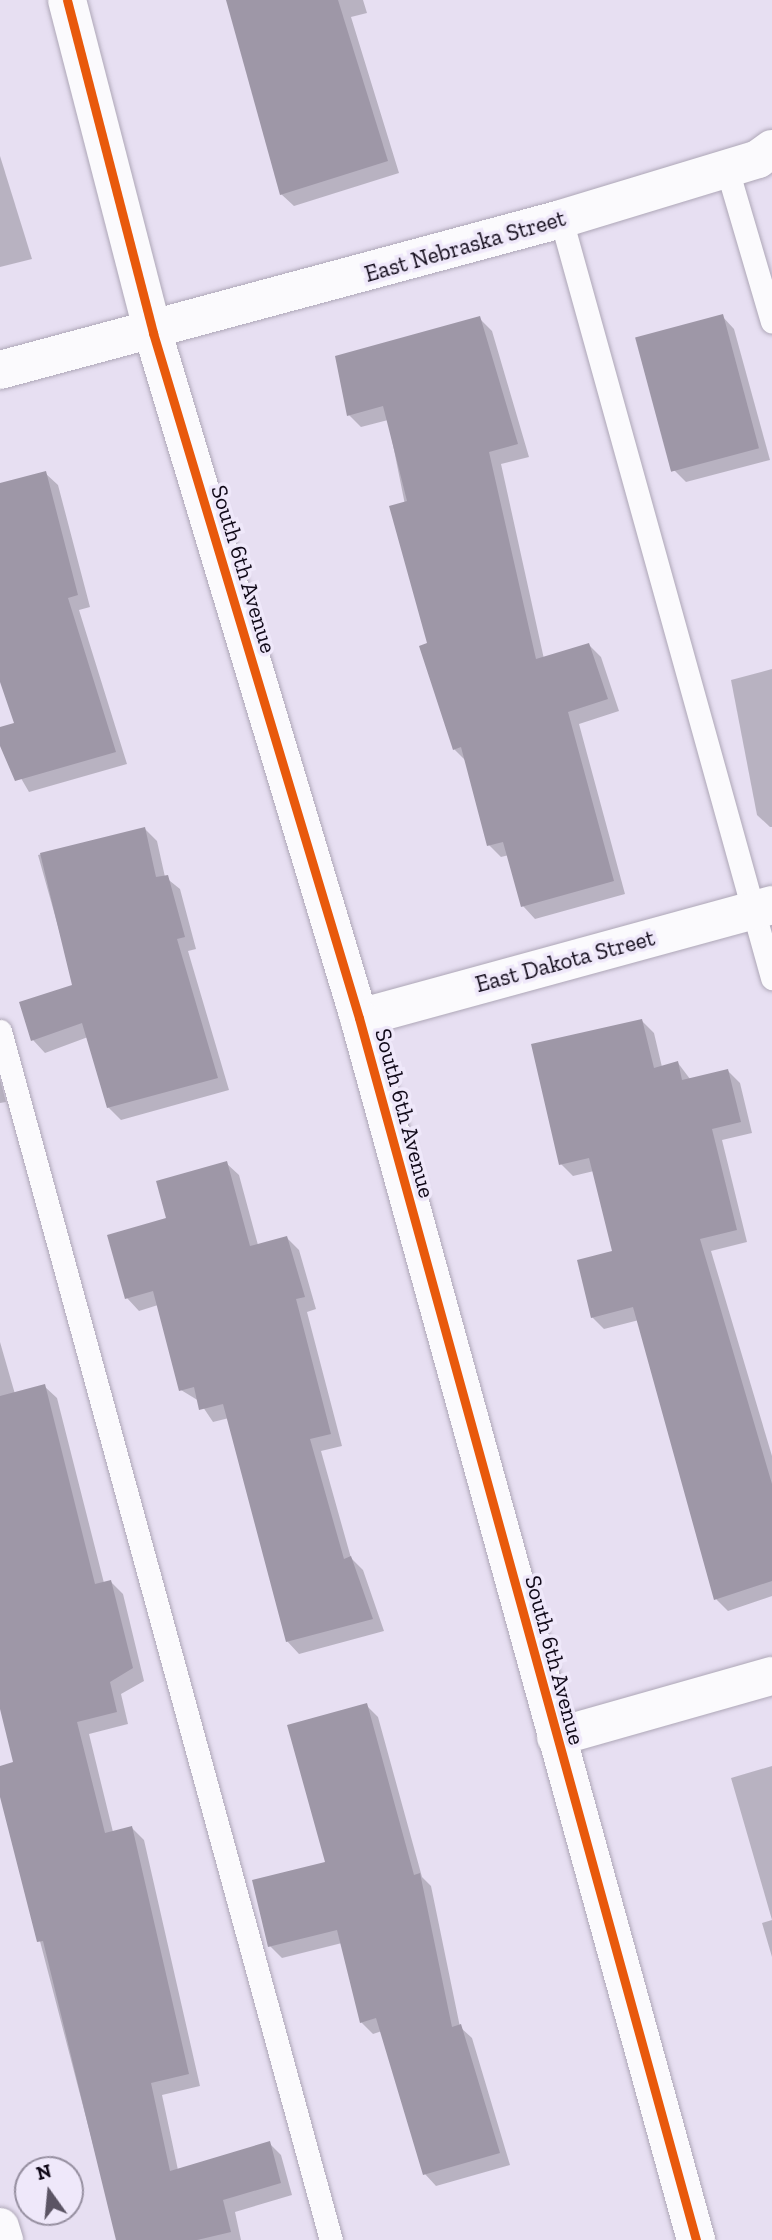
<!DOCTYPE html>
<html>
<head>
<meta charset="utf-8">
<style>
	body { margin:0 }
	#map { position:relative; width:772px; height:2240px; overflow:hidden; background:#e7dff2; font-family:"Zilla Slab",serif }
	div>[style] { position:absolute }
	.shadow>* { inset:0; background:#0003 }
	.building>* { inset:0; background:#9e97a7; transform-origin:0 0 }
	.roads { filter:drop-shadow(0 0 2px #aea7b7) drop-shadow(0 0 2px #aea7b7) }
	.lane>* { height:23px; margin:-11.5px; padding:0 11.5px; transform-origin:11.5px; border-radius:11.5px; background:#fbfafd }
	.street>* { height:38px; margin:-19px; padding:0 19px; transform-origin:19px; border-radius:19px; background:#fbfafd }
	.secondary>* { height:38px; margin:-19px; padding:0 19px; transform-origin:19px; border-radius:19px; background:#fbfafd }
	.cycleway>* { height:9px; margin:-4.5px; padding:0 4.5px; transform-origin:4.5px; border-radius:4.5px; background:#e8590c }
	span { translate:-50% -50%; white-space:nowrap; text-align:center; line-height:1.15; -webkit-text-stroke:7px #efe8fa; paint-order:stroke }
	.street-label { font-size:23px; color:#100918 }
	.north { position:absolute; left:14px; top:2156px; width:70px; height:70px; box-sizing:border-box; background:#efe8fa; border:2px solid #968fa0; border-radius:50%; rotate:345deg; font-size:19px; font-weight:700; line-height:28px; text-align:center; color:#100918 }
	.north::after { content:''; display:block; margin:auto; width:24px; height:32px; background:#5b5464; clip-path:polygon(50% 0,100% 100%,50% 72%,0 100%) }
</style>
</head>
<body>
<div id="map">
	<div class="shadow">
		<i style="clip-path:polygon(227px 0,363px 0,367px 13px,351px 17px,399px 173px,294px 206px,281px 194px)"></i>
		<i style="clip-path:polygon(0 156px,32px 259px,0 267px)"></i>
		<i style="clip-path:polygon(722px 316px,734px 329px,770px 460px,686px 482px,674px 470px)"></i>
		<i style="clip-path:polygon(479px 318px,492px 331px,529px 457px,501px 464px,544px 659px,589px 645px,601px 657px,619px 711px,579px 724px,625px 894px,535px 919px,523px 906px,509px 855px,501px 857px,489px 845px,466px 761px,454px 749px,388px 420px,361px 427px,349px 415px)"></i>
		<i style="clip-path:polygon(45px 473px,58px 485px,90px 607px,79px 610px,127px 764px,29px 792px,0 742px,0 729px,16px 724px,0 676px,0 485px)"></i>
		<i style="clip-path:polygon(772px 669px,772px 827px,770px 827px,757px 815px,731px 680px)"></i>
		<i style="clip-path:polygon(145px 829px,157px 841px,165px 877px,180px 889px,196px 949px,188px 951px,229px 1090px,121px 1120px,108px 1107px,88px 1037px,45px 1053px,33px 1040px,21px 1004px,75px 987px,38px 855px)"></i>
		<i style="clip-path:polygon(642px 1021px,654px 1033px,662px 1067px,678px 1063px,690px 1079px,728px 1071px,740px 1083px,752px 1133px,722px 1140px,747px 1242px,711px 1251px,772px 1456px,772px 1596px,728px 1611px,716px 1599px,639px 1320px,604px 1329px,592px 1317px,614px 1253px,594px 1171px,573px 1176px,561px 1164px)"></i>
		<i style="clip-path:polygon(0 1079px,6px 1102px,0 1103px)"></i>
		<i style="clip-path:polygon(226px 1163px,239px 1175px,258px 1245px,287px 1238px,299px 1250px,316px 1309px,307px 1312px,342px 1446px,321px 1451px,351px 1558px,363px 1570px,384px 1631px,299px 1654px,287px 1641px,229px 1418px,213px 1422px,199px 1401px,181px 1390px,158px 1305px,139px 1311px,127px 1298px,168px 1219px)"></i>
		<i style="clip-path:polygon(0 1342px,15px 1394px,44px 1386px,57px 1398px,104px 1583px,111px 1582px,123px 1594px,144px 1681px,121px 1694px,128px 1724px,89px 1734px,113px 1832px,132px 1828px,144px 1840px,200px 2086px,162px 2095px,178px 2170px,269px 2143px,281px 2155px,292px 2195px,235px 2212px,241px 2240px,118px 2240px,0 1788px,0 1767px,15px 1763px,0 1701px)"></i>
		<i style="clip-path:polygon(366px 1705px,378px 1717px,422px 1877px,431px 1886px,460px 2027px,472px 2038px,510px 2165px,436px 2186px,425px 2174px,382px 2031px,373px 2034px,361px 2022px,342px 1943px,282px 1958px,270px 1946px,327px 1863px)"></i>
		<i style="clip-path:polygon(772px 1766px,772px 1957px,762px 1923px,772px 1920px,731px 1778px)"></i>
	</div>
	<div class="building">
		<i style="clip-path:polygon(226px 0,338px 0,388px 161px,280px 195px)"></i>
		<i style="left:723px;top:314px;width:139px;height:91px;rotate:75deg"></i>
		<i style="clip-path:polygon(480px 316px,518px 444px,489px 452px,536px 659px,589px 643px,608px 699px,568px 712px,614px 881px,521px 907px,503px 842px,487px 846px,461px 747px,453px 750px,419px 646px,427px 643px,389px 506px,407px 501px,383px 406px,347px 416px,335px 356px)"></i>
		<i style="clip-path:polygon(46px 471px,78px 595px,68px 598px,116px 752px,15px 781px,0 746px,0 727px,14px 723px,0 682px,0 483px)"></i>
		<i style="clip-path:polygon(145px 827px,156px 877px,168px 875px,185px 937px,177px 939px,218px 1078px,107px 1108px,82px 1023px,31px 1041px,19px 1002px,72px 985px,40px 853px)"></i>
		<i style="clip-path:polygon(642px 1019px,654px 1068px,678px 1061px,682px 1080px,728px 1069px,741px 1122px,712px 1129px,737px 1230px,700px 1239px,772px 1484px,772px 1581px,714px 1600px,633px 1307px,591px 1318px,577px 1260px,612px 1251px,589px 1158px,559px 1165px,531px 1044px)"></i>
		<i style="clip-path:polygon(227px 1161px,250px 1246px,287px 1236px,305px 1297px,296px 1299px,331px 1434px,310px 1439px,344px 1559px,351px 1556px,373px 1619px,286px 1642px,223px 1404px,199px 1410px,194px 1387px,179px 1391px,153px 1291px,125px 1299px,107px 1235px,166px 1218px,156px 1181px)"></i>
		<i style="clip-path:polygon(45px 1384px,95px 1584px,111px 1580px,133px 1668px,110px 1682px,117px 1712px,77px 1722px,105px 1833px,132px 1826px,189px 2074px,151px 2083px,170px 2171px,270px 2141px,281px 2183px,223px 2200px,231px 2232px,197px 2240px,116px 2240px,43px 1941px,37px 1942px,0 1797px,0 1766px,13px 1762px,0 1709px,0 1396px)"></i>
		<i style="clip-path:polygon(367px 1703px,414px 1875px,420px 1873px,452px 2027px,461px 2024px,500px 2153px,423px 2175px,376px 2018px,360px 2023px,337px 1930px,268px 1947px,252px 1880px,325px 1862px,287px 1725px)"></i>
	</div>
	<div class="roads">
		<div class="lane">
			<i style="left:727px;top:169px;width:159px;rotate:73.6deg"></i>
			<i style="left:561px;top:219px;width:788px;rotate:74.46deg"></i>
			<i style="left:0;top:1031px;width:1253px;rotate:74.69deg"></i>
		</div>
		<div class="street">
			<i style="left:359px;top:1018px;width:428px;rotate:-15.3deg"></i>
			<i style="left:556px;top:1737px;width:224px;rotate:-15.8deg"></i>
			<i style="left:0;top:2227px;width:14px;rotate:73deg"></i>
		</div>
		<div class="secondary">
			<i style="left:67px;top:0;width:344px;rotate:75.5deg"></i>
			<i style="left:153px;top:333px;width:715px;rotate:73.26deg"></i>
			<i style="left:359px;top:1018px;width:1268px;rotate:74.58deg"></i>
			<i style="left:0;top:370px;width:581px;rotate:-15.06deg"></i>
			<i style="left:561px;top:219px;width:206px;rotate:-16.9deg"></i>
			<i style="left:758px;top:159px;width:17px;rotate:-36deg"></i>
		</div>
	</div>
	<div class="cycleway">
		<i style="left:67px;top:0;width:344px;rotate:75.5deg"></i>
		<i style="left:153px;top:333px;width:715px;rotate:73.26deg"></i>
		<i style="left:359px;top:1018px;width:1268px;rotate:74.58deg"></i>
	</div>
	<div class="street-label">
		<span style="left:465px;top:246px;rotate:-16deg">East Nebraska Street</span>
		<span style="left:244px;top:569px;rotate:73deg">South 6th Avenue</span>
		<span style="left:565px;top:961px;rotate:-15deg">East Dakota Street</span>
		<span style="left:405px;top:1113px;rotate:75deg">South 6th Avenue</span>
		<span style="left:555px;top:1660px;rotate:75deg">South 6th Avenue</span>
	</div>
	<div class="north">N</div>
</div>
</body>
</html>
